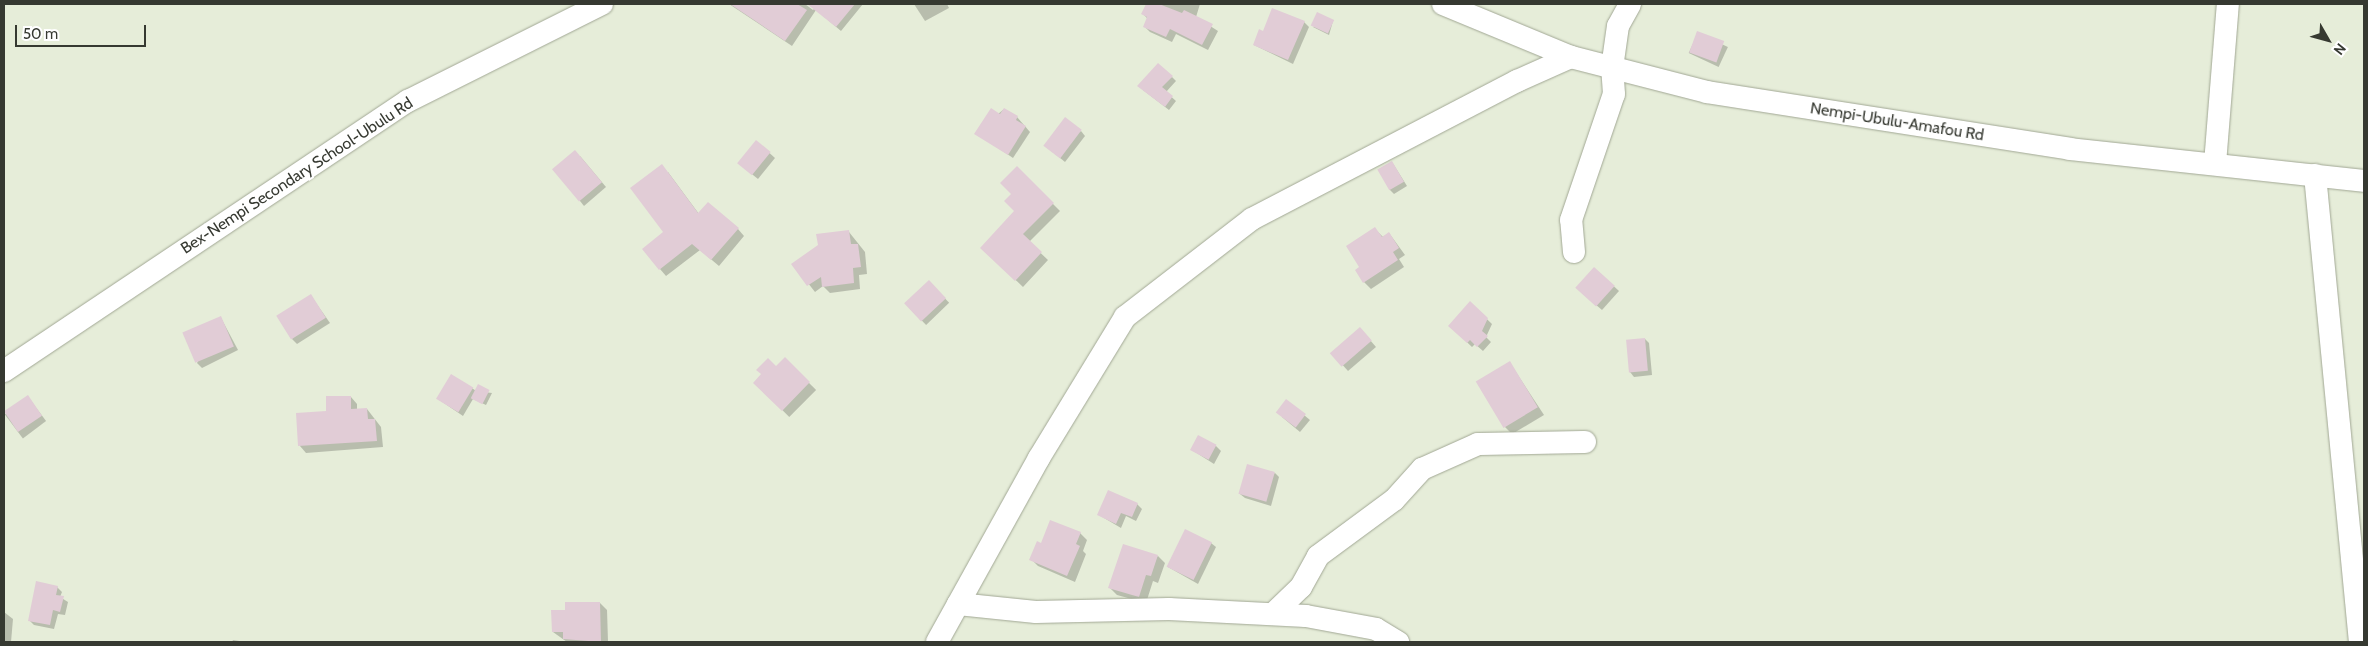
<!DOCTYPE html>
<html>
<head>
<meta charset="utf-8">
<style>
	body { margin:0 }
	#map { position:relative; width:2368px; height:646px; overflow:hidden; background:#e6edd9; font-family:Cabin,sans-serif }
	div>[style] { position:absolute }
	.shadow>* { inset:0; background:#0003; transform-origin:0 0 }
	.building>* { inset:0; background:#e1ccd6; transform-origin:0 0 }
	.roads { filter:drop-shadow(0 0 1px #a1a794) drop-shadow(0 0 1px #a1a794) }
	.minor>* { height:22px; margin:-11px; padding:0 11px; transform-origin:11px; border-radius:11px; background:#fff }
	span { translate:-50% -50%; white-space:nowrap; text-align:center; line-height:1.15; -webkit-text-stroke:4px #fff; paint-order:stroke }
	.street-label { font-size:16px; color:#363931 }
	.frame { position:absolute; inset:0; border:5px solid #363931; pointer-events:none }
	.north { position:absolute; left:2303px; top:15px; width:50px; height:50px; -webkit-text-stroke:4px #fff; paint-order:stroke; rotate:128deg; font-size:14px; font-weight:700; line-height:20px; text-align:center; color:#363931 }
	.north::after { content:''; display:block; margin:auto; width:18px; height:22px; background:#363931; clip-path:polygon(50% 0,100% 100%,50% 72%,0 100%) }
	.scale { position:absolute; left:15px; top:25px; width:131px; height:22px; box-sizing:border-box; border:2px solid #363931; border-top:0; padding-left:6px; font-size:15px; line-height:18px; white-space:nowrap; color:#363931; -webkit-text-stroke:4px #fff; paint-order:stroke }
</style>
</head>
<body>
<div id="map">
	<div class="shadow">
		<i style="clip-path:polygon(729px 4px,805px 4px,813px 10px,818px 4px,863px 4px,841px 31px,816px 10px,792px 46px)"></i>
		<i style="clip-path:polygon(914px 4px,947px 4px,949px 8px,925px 21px)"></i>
		<i style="clip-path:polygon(1147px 4px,1200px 4px,1196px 17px,1218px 31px,1208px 50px,1176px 34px,1172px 42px,1150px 32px,1144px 26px,1148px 19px,1143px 14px)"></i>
		<i style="clip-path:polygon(1333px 21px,1329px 35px,1313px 27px)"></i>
		<i style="clip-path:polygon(1304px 22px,1309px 27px,1293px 64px,1254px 45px,1264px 33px)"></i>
		<i style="left:1698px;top:33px;width:33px;height:22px;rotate:25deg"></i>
		<i style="clip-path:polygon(1172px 77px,1176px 81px,1166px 92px,1176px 101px,1169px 110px,1143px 90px)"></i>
		<i style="clip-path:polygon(1004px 109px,1017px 117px,1030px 132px,1013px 158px,976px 133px)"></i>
		<i style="clip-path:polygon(1081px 131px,1085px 136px,1065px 162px,1049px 149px)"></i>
		<i style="clip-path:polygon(756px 141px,775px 158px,758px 179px,743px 167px)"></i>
		<i style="clip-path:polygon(580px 156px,606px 187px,584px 206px,580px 201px)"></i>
		<i style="clip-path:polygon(1392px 162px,1407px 186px,1394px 194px,1389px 189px)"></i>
		<i style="clip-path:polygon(1017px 168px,1060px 211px,1029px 242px,1048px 260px,1023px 287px,982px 248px,1015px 212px)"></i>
		<i style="clip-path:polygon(668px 172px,699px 214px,738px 229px,744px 236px,719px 266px,700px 250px,666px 276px,660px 269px)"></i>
		<i style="clip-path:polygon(1375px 229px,1383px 237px,1389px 233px,1405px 255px,1399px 259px,1404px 267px,1371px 289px,1364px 282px,1361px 268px)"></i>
		<i style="clip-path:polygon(849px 232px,865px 252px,867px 274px,859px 275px,860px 289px,830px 293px,823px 286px,815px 292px,793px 264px)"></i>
		<i style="clip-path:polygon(1594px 268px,1619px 291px,1602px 310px,1581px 292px)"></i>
		<i style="left:929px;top:282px;width:29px;height:32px;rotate:46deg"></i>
		<i style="clip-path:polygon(311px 296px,330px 323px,297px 344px,292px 339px)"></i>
		<i style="clip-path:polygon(1470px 303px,1492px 324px,1486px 337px,1491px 342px,1483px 351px,1475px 344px,1472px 347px,1450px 326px)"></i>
		<i style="clip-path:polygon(221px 318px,238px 350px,202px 368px,197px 363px)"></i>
		<i style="clip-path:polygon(1364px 333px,1376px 347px,1348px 371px,1332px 353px)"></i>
		<i style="clip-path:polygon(1645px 339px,1649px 343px,1652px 375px,1634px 377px,1630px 372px)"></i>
		<i style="left:785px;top:359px;width:44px;height:38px;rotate:45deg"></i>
		<i style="clip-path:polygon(1510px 363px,1544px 415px,1512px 434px,1505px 427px)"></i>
		<i style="clip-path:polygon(472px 388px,476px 391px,492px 393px,486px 405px,473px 399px,463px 416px,438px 399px)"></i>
		<i style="left:28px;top:397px;width:30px;height:29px;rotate:53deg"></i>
		<i style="clip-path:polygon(351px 397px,357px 404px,357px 410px,367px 409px,381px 427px,383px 447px,306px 453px,300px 446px,297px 414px,327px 412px)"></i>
		<i style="clip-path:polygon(1287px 401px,1310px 420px,1300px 432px,1282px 417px)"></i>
		<i style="clip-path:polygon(1216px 446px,1221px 451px,1214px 464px,1192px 450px)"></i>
		<i style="clip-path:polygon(1275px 473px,1279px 477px,1271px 506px,1245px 498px,1240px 494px)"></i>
		<i style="clip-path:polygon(1137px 504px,1142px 509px,1136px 521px,1126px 516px,1121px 528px,1099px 515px)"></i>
		<i style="clip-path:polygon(1080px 533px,1087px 540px,1083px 551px,1086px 554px,1075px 582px,1038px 566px,1031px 559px,1042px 545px)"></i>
		<i style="clip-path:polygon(1211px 543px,1216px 547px,1198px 584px,1168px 567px)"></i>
		<i style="clip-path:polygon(1158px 556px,1165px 563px,1158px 583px,1153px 581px,1146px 603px,1117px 595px,1110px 588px)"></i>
		<i style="clip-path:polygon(57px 587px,62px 592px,60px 597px,68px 602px,65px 615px,58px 614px,54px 629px,34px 625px,29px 620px)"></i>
		<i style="clip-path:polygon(600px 603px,607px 610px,608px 642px,567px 642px,553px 632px,566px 611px)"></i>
		<i style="clip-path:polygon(4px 612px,13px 619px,11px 642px,4px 642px)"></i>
		<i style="clip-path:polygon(233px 640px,246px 642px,232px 642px)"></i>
	</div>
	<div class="building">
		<i style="clip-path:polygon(730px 4px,797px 4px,807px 10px,785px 41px)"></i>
		<i style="clip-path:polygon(807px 4px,855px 4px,836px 27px)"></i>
		<i style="clip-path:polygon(1146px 4px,1159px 4px,1182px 13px,1184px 10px,1213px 24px,1202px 45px,1170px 29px,1166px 37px,1143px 27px,1147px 17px,1141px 14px)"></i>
		<i style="clip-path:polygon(1272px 8px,1305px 21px,1288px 60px,1253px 45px,1259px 29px,1263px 31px)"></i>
		<i style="left:1317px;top:12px;width:19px;height:15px;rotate:25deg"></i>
		<i style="left:1697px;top:31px;width:29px;height:23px;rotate:20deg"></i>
		<i style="clip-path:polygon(1158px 63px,1173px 76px,1162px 87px,1173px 96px,1165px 107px,1137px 86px)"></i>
		<i style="clip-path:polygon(991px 108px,1000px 114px,1004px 108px,1018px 116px,1016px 120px,1026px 126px,1008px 155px,974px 134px)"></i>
		<i style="left:1065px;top:117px;width:21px;height:36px;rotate:37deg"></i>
		<i style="left:756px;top:140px;width:19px;height:30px;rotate:39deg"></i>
		<i style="left:575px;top:150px;width:42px;height:30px;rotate:50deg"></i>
		<i style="left:1392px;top:161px;width:24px;height:17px;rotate:60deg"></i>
		<i style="clip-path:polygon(662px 164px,698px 213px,708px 202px,739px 228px,711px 260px,692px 244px,659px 270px,642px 249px,663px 232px,630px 188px)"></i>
		<i style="clip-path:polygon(1017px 166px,1054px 203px,1023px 234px,1042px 252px,1015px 281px,980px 248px,1014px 211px,1004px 201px,1011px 194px,1000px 183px)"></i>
		<i style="clip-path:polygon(1375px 227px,1382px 237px,1389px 232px,1399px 248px,1393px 252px,1398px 260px,1363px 283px,1355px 270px,1359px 267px,1346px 246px)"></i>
		<i style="clip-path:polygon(849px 230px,851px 244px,858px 244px,861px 267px,853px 268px,854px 283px,822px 287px,821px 277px,807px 286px,791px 264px,818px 245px,816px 234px)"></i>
		<i style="left:1594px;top:267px;width:28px;height:28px;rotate:42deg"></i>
		<i style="left:929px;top:280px;width:25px;height:34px;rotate:47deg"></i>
		<i style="left:311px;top:294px;width:28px;height:41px;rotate:58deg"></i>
		<i style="clip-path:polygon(1470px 301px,1488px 318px,1482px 331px,1488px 336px,1477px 347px,1470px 340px,1467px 343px,1448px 326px)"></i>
		<i style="left:221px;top:316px;width:33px;height:42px;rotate:67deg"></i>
		<i style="left:1360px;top:327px;width:18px;height:40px;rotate:49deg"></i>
		<i style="left:1645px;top:338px;width:33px;height:19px;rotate:85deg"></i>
		<i style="clip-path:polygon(785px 357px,810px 382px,782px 411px,753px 383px,761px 374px,756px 370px,768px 358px,776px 366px)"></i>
		<i style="left:1510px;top:361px;width:54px;height:40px;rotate:59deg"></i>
		<i style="left:451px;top:374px;width:26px;height:29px;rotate:31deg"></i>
		<i style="left:478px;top:384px;width:13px;height:16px;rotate:27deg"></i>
		<i style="left:28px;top:395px;width:25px;height:29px;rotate:56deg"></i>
		<i style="clip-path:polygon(326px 396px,351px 396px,351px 409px,367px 408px,368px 419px,375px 419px,377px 441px,298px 446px,296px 413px,326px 411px)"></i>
		<i style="left:1286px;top:399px;width:25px;height:17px;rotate:37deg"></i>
		<i style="left:1198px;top:435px;width:21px;height:17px;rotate:28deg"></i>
		<i style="left:1247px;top:464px;width:29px;height:31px;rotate:16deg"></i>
		<i style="clip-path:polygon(1108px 490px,1138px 503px,1132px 517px,1121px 513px,1116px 524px,1097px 515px)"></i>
		<i style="clip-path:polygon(1050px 520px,1081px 532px,1076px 544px,1080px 546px,1067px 576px,1029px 560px,1037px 541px,1041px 543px)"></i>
		<i style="left:1185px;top:529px;width:30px;height:42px;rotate:26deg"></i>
		<i style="clip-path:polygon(1123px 544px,1158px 555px,1151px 576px,1146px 575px,1139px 597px,1108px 588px)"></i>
		<i style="clip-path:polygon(36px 581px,58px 586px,56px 595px,64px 596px,60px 612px,53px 610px,50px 625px,28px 621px)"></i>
		<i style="clip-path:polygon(565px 602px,600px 602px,601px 642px,563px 639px,563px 632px,552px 632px,551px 610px,565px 610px)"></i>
	</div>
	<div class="roads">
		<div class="minor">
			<i style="left:1443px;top:4px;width:139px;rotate:22.5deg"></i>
			<i style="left:1571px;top:57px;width:140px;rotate:14.4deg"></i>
			<i style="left:1707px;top:92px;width:367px;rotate:8.9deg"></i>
			<i style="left:2070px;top:149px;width:296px;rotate:6.2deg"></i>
			<i style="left:2215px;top:164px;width:161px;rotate:-85.4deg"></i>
			<i style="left:2315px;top:175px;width:469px;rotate:84.5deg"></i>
			<i style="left:1574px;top:252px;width:32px;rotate:-95deg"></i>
			<i style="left:1571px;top:220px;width:133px;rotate:-71.2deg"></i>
			<i style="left:1614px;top:94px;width:26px;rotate:-94deg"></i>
			<i style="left:1612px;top:68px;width:42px;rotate:-81.9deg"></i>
			<i style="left:1618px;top:26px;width:25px;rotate:-61deg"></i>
			<i style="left:4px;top:371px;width:486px;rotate:-33.8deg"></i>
			<i style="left:408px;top:101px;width:217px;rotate:-26.6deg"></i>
			<i style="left:958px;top:604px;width:78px;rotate:5.9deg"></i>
			<i style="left:1036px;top:612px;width:133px;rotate:-1.3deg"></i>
			<i style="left:1169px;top:609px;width:137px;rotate:2.9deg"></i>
			<i style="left:1306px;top:616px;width:71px;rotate:10.5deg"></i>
			<i style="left:1376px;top:629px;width:26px;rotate:31deg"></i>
			<i style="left:1273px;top:614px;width:39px;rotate:-44deg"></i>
			<i style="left:1301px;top:587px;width:35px;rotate:-61deg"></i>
			<i style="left:1318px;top:556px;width:94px;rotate:-36.4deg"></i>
			<i style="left:1394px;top:500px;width:42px;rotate:-47.9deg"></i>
			<i style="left:1422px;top:469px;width:61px;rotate:-24.1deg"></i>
			<i style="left:1478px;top:444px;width:107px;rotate:-1.1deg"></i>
			<i style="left:937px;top:642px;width:210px;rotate:-61deg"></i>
			<i style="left:1039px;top:458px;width:165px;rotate:-58.6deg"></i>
			<i style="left:1125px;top:317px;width:160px;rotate:-37.7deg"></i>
			<i style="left:1252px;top:219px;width:299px;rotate:-27.5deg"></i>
			<i style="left:1517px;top:81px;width:59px;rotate:-24deg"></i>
		</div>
	</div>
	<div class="street-label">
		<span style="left:1897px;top:122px;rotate:9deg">Nempi-Ubulu-Amafou Rd</span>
		<span style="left:297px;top:176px;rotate:-33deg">Bex-Nempi Secondary School-Ubulu Rd</span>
	</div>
	<div class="frame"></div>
	<div class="north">N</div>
	<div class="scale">50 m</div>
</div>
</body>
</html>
